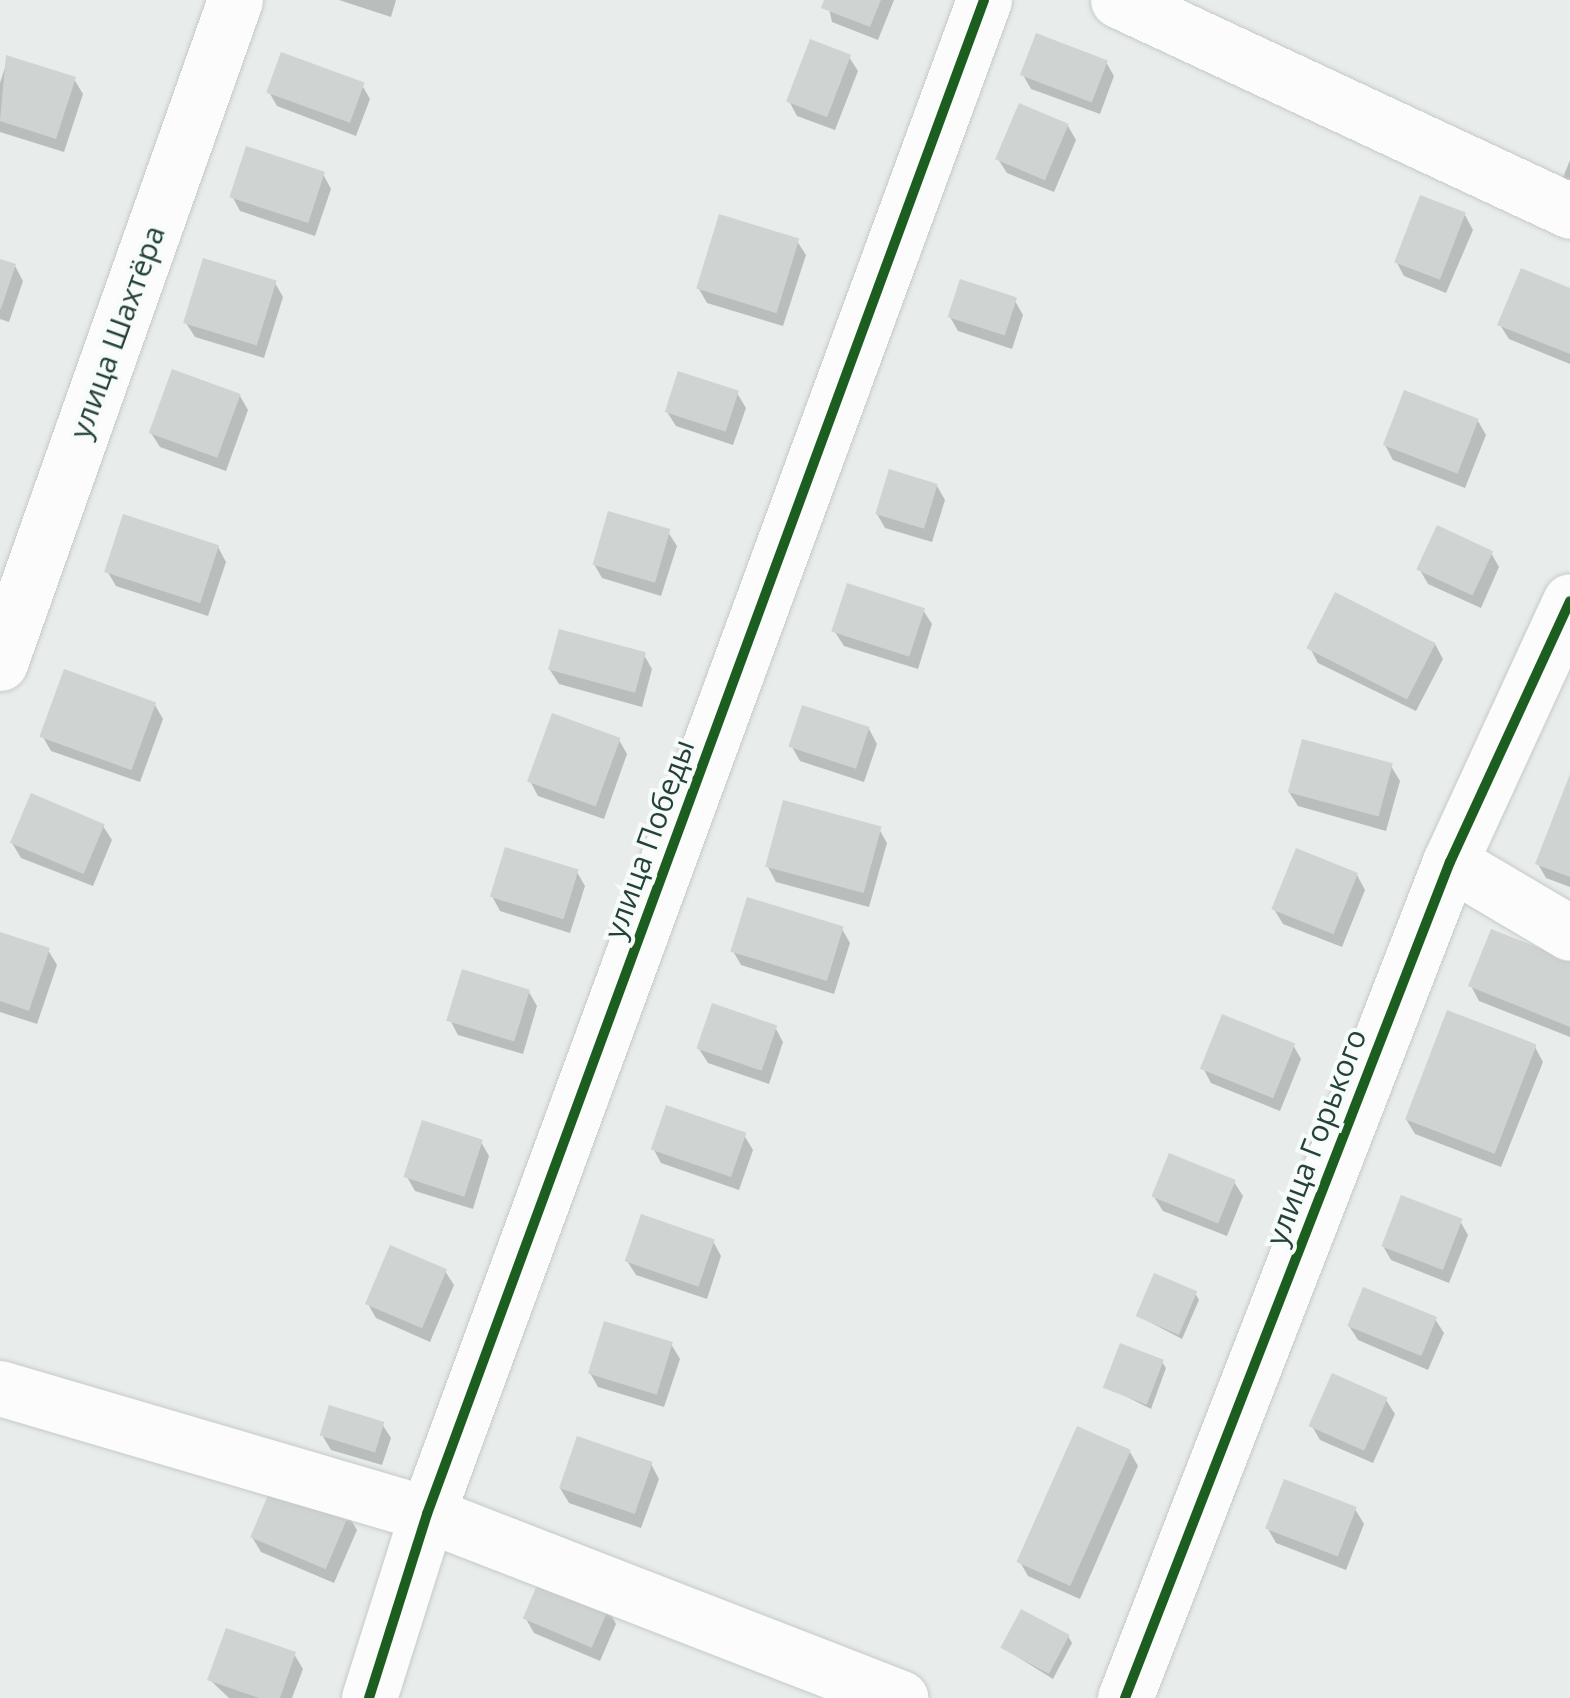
<!DOCTYPE html>
<html>
<head>
<meta charset="utf-8">
<style>
	body { margin:0 }
	#map { position:relative; width:1570px; height:1698px; overflow:hidden; background:#e8edeb; font-family:"Open Sans",sans-serif }
	div>[style] { position:absolute }
	.shadow>* { inset:0; background:#0003 }
	.building>* { inset:0; background:#cfd4d2; transform-origin:0 0 }
	.roads { filter:drop-shadow(0 0 2px #c5cac8) drop-shadow(0 0 2px #c5cac8) }
	.minor>* { height:55px; margin:-27.5px; padding:0 27.5px; transform-origin:27.5px; border-radius:27.5px; background:#fcfcfc }
	.cycleway>* { height:10px; margin:-5px; padding:0 5px; transform-origin:5px; border-radius:5px; background:#1b5e20 }
	span { translate:-50% -50%; white-space:nowrap; text-align:center; line-height:1.15; -webkit-text-stroke:8px #f7fbf9; paint-order:stroke }
	.street-label { font-size:30px; color:#24423a }
</style>
</head>
<body>
<div id="map">
	<div class="shadow">
		<i style="clip-path:polygon(339px 0,396px 0,391px 17px)"></i>
		<i style="clip-path:polygon(827px 0,894px 0,878px 40px,832px 22px)"></i>
		<i style="clip-path:polygon(849px 57px,858px 71px,835px 130px,797px 116px,789px 101px)"></i>
		<i style="clip-path:polygon(8px 58px,74px 79px,83px 94px,64px 152px,0 132px,0 83px)"></i>
		<i style="clip-path:polygon(1106px 62px,1114px 76px,1100px 114px,1031px 89px,1023px 75px)"></i>
		<i style="clip-path:polygon(362px 85px,370px 99px,356px 136px,277px 106px,269px 92px)"></i>
		<i style="clip-path:polygon(1068px 126px,1076px 140px,1054px 192px,1007px 173px,998px 159px)"></i>
		<i style="clip-path:polygon(1570px 160px,1570px 194px,1562px 180px)"></i>
		<i style="clip-path:polygon(323px 174px,331px 189px,315px 236px,240px 211px,232px 196px)"></i>
		<i style="clip-path:polygon(1465px 215px,1473px 230px,1446px 293px,1404px 276px,1396px 261px)"></i>
		<i style="clip-path:polygon(797px 241px,806px 255px,783px 326px,707px 303px,699px 289px)"></i>
		<i style="clip-path:polygon(0 261px,15px 266px,23px 281px,9px 322px,0 319px)"></i>
		<i style="clip-path:polygon(275px 283px,283px 297px,264px 358px,195px 337px,186px 323px)"></i>
		<i style="clip-path:polygon(1570px 291px,1570px 364px,1509px 339px,1500px 325px)"></i>
		<i style="clip-path:polygon(1015px 301px,1023px 315px,1012px 349px,958px 331px,950px 317px)"></i>
		<i style="clip-path:polygon(737px 393px,746px 408px,733px 445px,676px 426px,667px 412px)"></i>
		<i style="clip-path:polygon(240px 396px,248px 410px,226px 471px,160px 447px,151px 433px)"></i>
		<i style="clip-path:polygon(1478px 421px,1486px 435px,1465px 488px,1393px 460px,1385px 445px)"></i>
		<i style="clip-path:polygon(937px 486px,945px 500px,932px 542px,885px 528px,877px 514px)"></i>
		<i style="clip-path:polygon(668px 532px,677px 546px,661px 596px,602px 578px,594px 564px)"></i>
		<i style="clip-path:polygon(218px 547px,226px 562px,208px 616px,116px 586px,107px 571px)"></i>
		<i style="clip-path:polygon(1491px 553px,1499px 567px,1481px 608px,1428px 584px,1420px 570px)"></i>
		<i style="clip-path:polygon(923px 610px,932px 624px,918px 669px,844px 646px,835px 632px)"></i>
		<i style="clip-path:polygon(1435px 644px,1443px 659px,1416px 711px,1318px 663px,1310px 648px)"></i>
		<i style="clip-path:polygon(644px 655px,652px 669px,642px 707px,559px 684px,550px 670px)"></i>
		<i style="clip-path:polygon(155px 705px,163px 719px,140px 782px,51px 751px,43px 737px)"></i>
		<i style="clip-path:polygon(869px 729px,877px 744px,864px 782px,800px 761px,792px 747px)"></i>
		<i style="clip-path:polygon(619px 740px,627px 754px,604px 819px,538px 796px,530px 781px)"></i>
		<i style="clip-path:polygon(1391px 766px,1400px 781px,1386px 831px,1298px 806px,1289px 792px)"></i>
		<i style="clip-path:polygon(1570px 780px,1570px 887px,1546px 878px,1538px 864px)"></i>
		<i style="clip-path:polygon(103px 826px,112px 840px,93px 886px,21px 858px,12px 843px)"></i>
		<i style="clip-path:polygon(879px 829px,887px 843px,869px 907px,776px 882px,768px 867px)"></i>
		<i style="clip-path:polygon(577px 872px,585px 886px,570px 933px,500px 911px,492px 896px)"></i>
		<i style="clip-path:polygon(1357px 875px,1365px 890px,1342px 947px,1283px 924px,1274px 909px)"></i>
		<i style="clip-path:polygon(842px 929px,850px 943px,834px 994px,741px 965px,733px 951px)"></i>
		<i style="clip-path:polygon(0 934px,48px 950px,57px 965px,37px 1024px,0 1012px)"></i>
		<i style="clip-path:polygon(1570px 963px,1570px 1037px,1479px 1001px,1471px 986px)"></i>
		<i style="clip-path:polygon(529px 992px,537px 1006px,523px 1054px,458px 1035px,450px 1020px)"></i>
		<i style="clip-path:polygon(775px 1027px,783px 1042px,769px 1084px,708px 1063px,699px 1049px)"></i>
		<i style="clip-path:polygon(1293px 1045px,1301px 1059px,1280px 1111px,1211px 1083px,1203px 1068px)"></i>
		<i style="clip-path:polygon(1535px 1047px,1543px 1062px,1501px 1167px,1415px 1134px,1406px 1119px)"></i>
		<i style="clip-path:polygon(744px 1135px,753px 1150px,739px 1190px,661px 1163px,653px 1148px)"></i>
		<i style="clip-path:polygon(481px 1142px,489px 1156px,473px 1209px,415px 1191px,407px 1177px)"></i>
		<i style="clip-path:polygon(1234px 1182px,1243px 1196px,1227px 1236px,1163px 1211px,1154px 1197px)"></i>
		<i style="clip-path:polygon(1460px 1221px,1468px 1235px,1449px 1283px,1391px 1260px,1383px 1246px)"></i>
		<i style="clip-path:polygon(713px 1241px,721px 1256px,707px 1299px,636px 1275px,627px 1261px)"></i>
		<i style="clip-path:polygon(445px 1271px,454px 1285px,430px 1342px,376px 1318px,368px 1304px)"></i>
		<i style="clip-path:polygon(1195px 1293px,1199px 1300px,1182px 1339px,1138px 1316px)"></i>
		<i style="clip-path:polygon(1435px 1319px,1444px 1333px,1428px 1370px,1358px 1340px,1349px 1326px)"></i>
		<i style="clip-path:polygon(671px 1344px,680px 1359px,664px 1407px,598px 1387px,590px 1373px)"></i>
		<i style="clip-path:polygon(1162px 1362px,1166px 1368px,1151px 1409px,1107px 1387px)"></i>
		<i style="clip-path:polygon(1386px 1400px,1395px 1414px,1373px 1463px,1320px 1440px,1312px 1426px)"></i>
		<i style="clip-path:polygon(382px 1424px,391px 1438px,382px 1465px,331px 1450px,322px 1435px)"></i>
		<i style="clip-path:polygon(1130px 1452px,1138px 1466px,1080px 1599px,1028px 1576px,1020px 1562px)"></i>
		<i style="clip-path:polygon(651px 1464px,659px 1479px,641px 1528px,569px 1503px,560px 1488px)"></i>
		<i style="clip-path:polygon(1355px 1509px,1364px 1524px,1346px 1570px,1276px 1543px,1268px 1529px)"></i>
		<i style="clip-path:polygon(348px 1515px,357px 1530px,334px 1583px,261px 1552px,252px 1537px)"></i>
		<i style="clip-path:polygon(608px 1609px,616px 1624px,600px 1661px,534px 1633px,526px 1619px)"></i>
		<i style="clip-path:polygon(1068px 1636px,1072px 1643px,1053px 1679px,1003px 1648px)"></i>
		<i style="clip-path:polygon(294px 1654px,303px 1669px,292px 1698px,229px 1698px,210px 1680px)"></i>
	</div>
	<div class="building">
		<i style="clip-path:polygon(824px 0,881px 0,870px 27px,821px 8px)"></i>
		<i style="left:1036px;top:33px;width:77px;height:45px;rotate:21deg"></i>
		<i style="left:810px;top:39px;width:44px;height:67px;rotate:21deg"></i>
		<i style="left:281px;top:52px;width:89px;height:43px;rotate:20deg"></i>
		<i style="clip-path:polygon(6px 55px,76px 77px,56px 139px,0 121px)"></i>
		<i style="left:1019px;top:103px;width:54px;height:61px;rotate:23deg"></i>
		<i style="left:246px;top:146px;width:83px;height:54px;rotate:18deg"></i>
		<i style="left:1420px;top:195px;width:49px;height:72px;rotate:21deg"></i>
		<i style="left:719px;top:214px;width:84px;height:78px;rotate:17deg"></i>
		<i style="left:203px;top:258px;width:77px;height:68px;rotate:17deg"></i>
		<i style="clip-path:polygon(0 259px,16px 264px,1px 309px,0 309px)"></i>
		<i style="clip-path:polygon(1521px 268px,1570px 288px,1570px 354px,1497px 325px)"></i>
		<i style="left:960px;top:279px;width:60px;height:40px;rotate:18deg"></i>
		<i style="left:172px;top:369px;width:73px;height:68px;rotate:20deg"></i>
		<i style="left:678px;top:371px;width:64px;height:43px;rotate:18deg"></i>
		<i style="left:1404px;top:390px;width:80px;height:59px;rotate:21deg"></i>
		<i style="left:889px;top:469px;width:51px;height:47px;rotate:17deg"></i>
		<i style="left:608px;top:511px;width:65px;height:56px;rotate:16deg"></i>
		<i style="left:123px;top:514px;width:101px;height:61px;rotate:18deg"></i>
		<i style="left:1437px;top:525px;width:62px;height:49px;rotate:25deg"></i>
		<i style="left:847px;top:583px;width:82px;height:51px;rotate:18deg"></i>
		<i style="left:1335px;top:592px;width:113px;height:63px;rotate:27deg"></i>
		<i style="left:559px;top:629px;width:90px;height:42px;rotate:15deg"></i>
		<i style="left:64px;top:669px;width:98px;height:72px;rotate:20deg"></i>
		<i style="left:802px;top:705px;width:71px;height:44px;rotate:18deg"></i>
		<i style="left:552px;top:713px;width:73px;height:73px;rotate:20deg"></i>
		<i style="left:1302px;top:739px;width:94px;height:55px;rotate:15deg"></i>
		<i style="clip-path:polygon(1570px 774px,1570px 877px,1535px 864px)"></i>
		<i style="left:31px;top:793px;width:80px;height:54px;rotate:23deg"></i>
		<i style="left:783px;top:800px;width:102px;height:69px;rotate:15deg"></i>
		<i style="left:505px;top:847px;width:77px;height:52px;rotate:17deg"></i>
		<i style="left:1296px;top:848px;width:67px;height:66px;rotate:22deg"></i>
		<i style="left:747px;top:897px;width:101px;height:57px;rotate:17deg"></i>
		<i style="clip-path:polygon(1491px 929px,1570px 960px,1570px 1027px,1468px 986px)"></i>
		<i style="clip-path:polygon(0 932px,50px 948px,29px 1011px,0 1001px)"></i>
		<i style="left:462px;top:969px;width:71px;height:54px;rotate:17deg"></i>
		<i style="left:712px;top:1003px;width:69px;height:48px;rotate:19deg"></i>
		<i style="left:1447px;top:1010px;width:96px;height:117px;rotate:21deg"></i>
		<i style="left:1222px;top:1014px;width:79px;height:59px;rotate:22deg"></i>
		<i style="left:666px;top:1105px;width:85px;height:47px;rotate:19deg"></i>
		<i style="left:422px;top:1120px;width:64px;height:60px;rotate:18deg"></i>
		<i style="left:1169px;top:1153px;width:72px;height:47px;rotate:22deg"></i>
		<i style="left:1401px;top:1195px;width:66px;height:55px;rotate:21deg"></i>
		<i style="left:641px;top:1214px;width:78px;height:50px;rotate:19deg"></i>
		<i style="left:390px;top:1245px;width:62px;height:64px;rotate:23deg"></i>
		<i style="left:1154px;top:1273px;width:47px;height:47px;rotate:23deg"></i>
		<i style="left:1363px;top:1287px;width:80px;height:42px;rotate:22deg"></i>
		<i style="left:604px;top:1321px;width:72px;height:55px;rotate:17deg"></i>
		<i style="left:1120px;top:1343px;width:47px;height:48px;rotate:21deg"></i>
		<i style="left:1332px;top:1373px;width:61px;height:58px;rotate:24deg"></i>
		<i style="left:329px;top:1405px;width:58px;height:32px;rotate:17deg"></i>
		<i style="left:1077px;top:1426px;width:59px;height:149px;rotate:24deg"></i>
		<i style="left:577px;top:1436px;width:80px;height:55px;rotate:19deg"></i>
		<i style="left:1284px;top:1479px;width:78px;height:53px;rotate:21deg"></i>
		<i style="left:274px;top:1481px;width:82px;height:61px;rotate:23deg"></i>
		<i style="left:540px;top:1578px;width:75px;height:44px;rotate:23deg"></i>
		<i style="left:1021px;top:1609px;width:55px;height:44px;rotate:28deg"></i>
		<i style="clip-path:polygon(226px 1628px,296px 1652px,280px 1698px,259px 1698px,207px 1680px)"></i>
	</div>
	<div class="roads">
		<div class="minor">
			<i style="left:1118px;top:0;width:499px;rotate:25deg"></i>
			<i style="left:0;top:663px;width:703px;rotate:-70.48deg"></i>
			<i style="left:1450px;top:862px;width:139px;rotate:30.6deg"></i>
			<i style="left:0;top:1388px;width:445px;rotate:16.4deg"></i>
			<i style="left:427px;top:1514px;width:508px;rotate:21.22deg"></i>
			<i style="left:369px;top:1698px;width:193px;rotate:-72.5deg"></i>
			<i style="left:427px;top:1514px;width:1613px;rotate:-69.8deg"></i>
			<i style="left:1125px;top:1698px;width:897px;rotate:-68.76deg"></i>
			<i style="left:1450px;top:862px;width:287px;rotate:-65.3deg"></i>
		</div>
	</div>
	<div class="cycleway">
		<i style="left:369px;top:1698px;width:193px;rotate:-72.5deg"></i>
		<i style="left:427px;top:1514px;width:1613px;rotate:-69.8deg"></i>
		<i style="left:1125px;top:1698px;width:897px;rotate:-68.76deg"></i>
		<i style="left:1450px;top:862px;width:287px;rotate:-65.3deg"></i>
	</div>
	<div class="street-label">
		<span style="left:117px;top:332px;rotate:-70deg">улица Шахтёра</span>
		<span style="left:649px;top:839px;rotate:-70deg">улица Победы</span>
		<span style="left:1316px;top:1137px;rotate:-69deg">улица Горького</span>
	</div>
</div>
</body>
</html>
